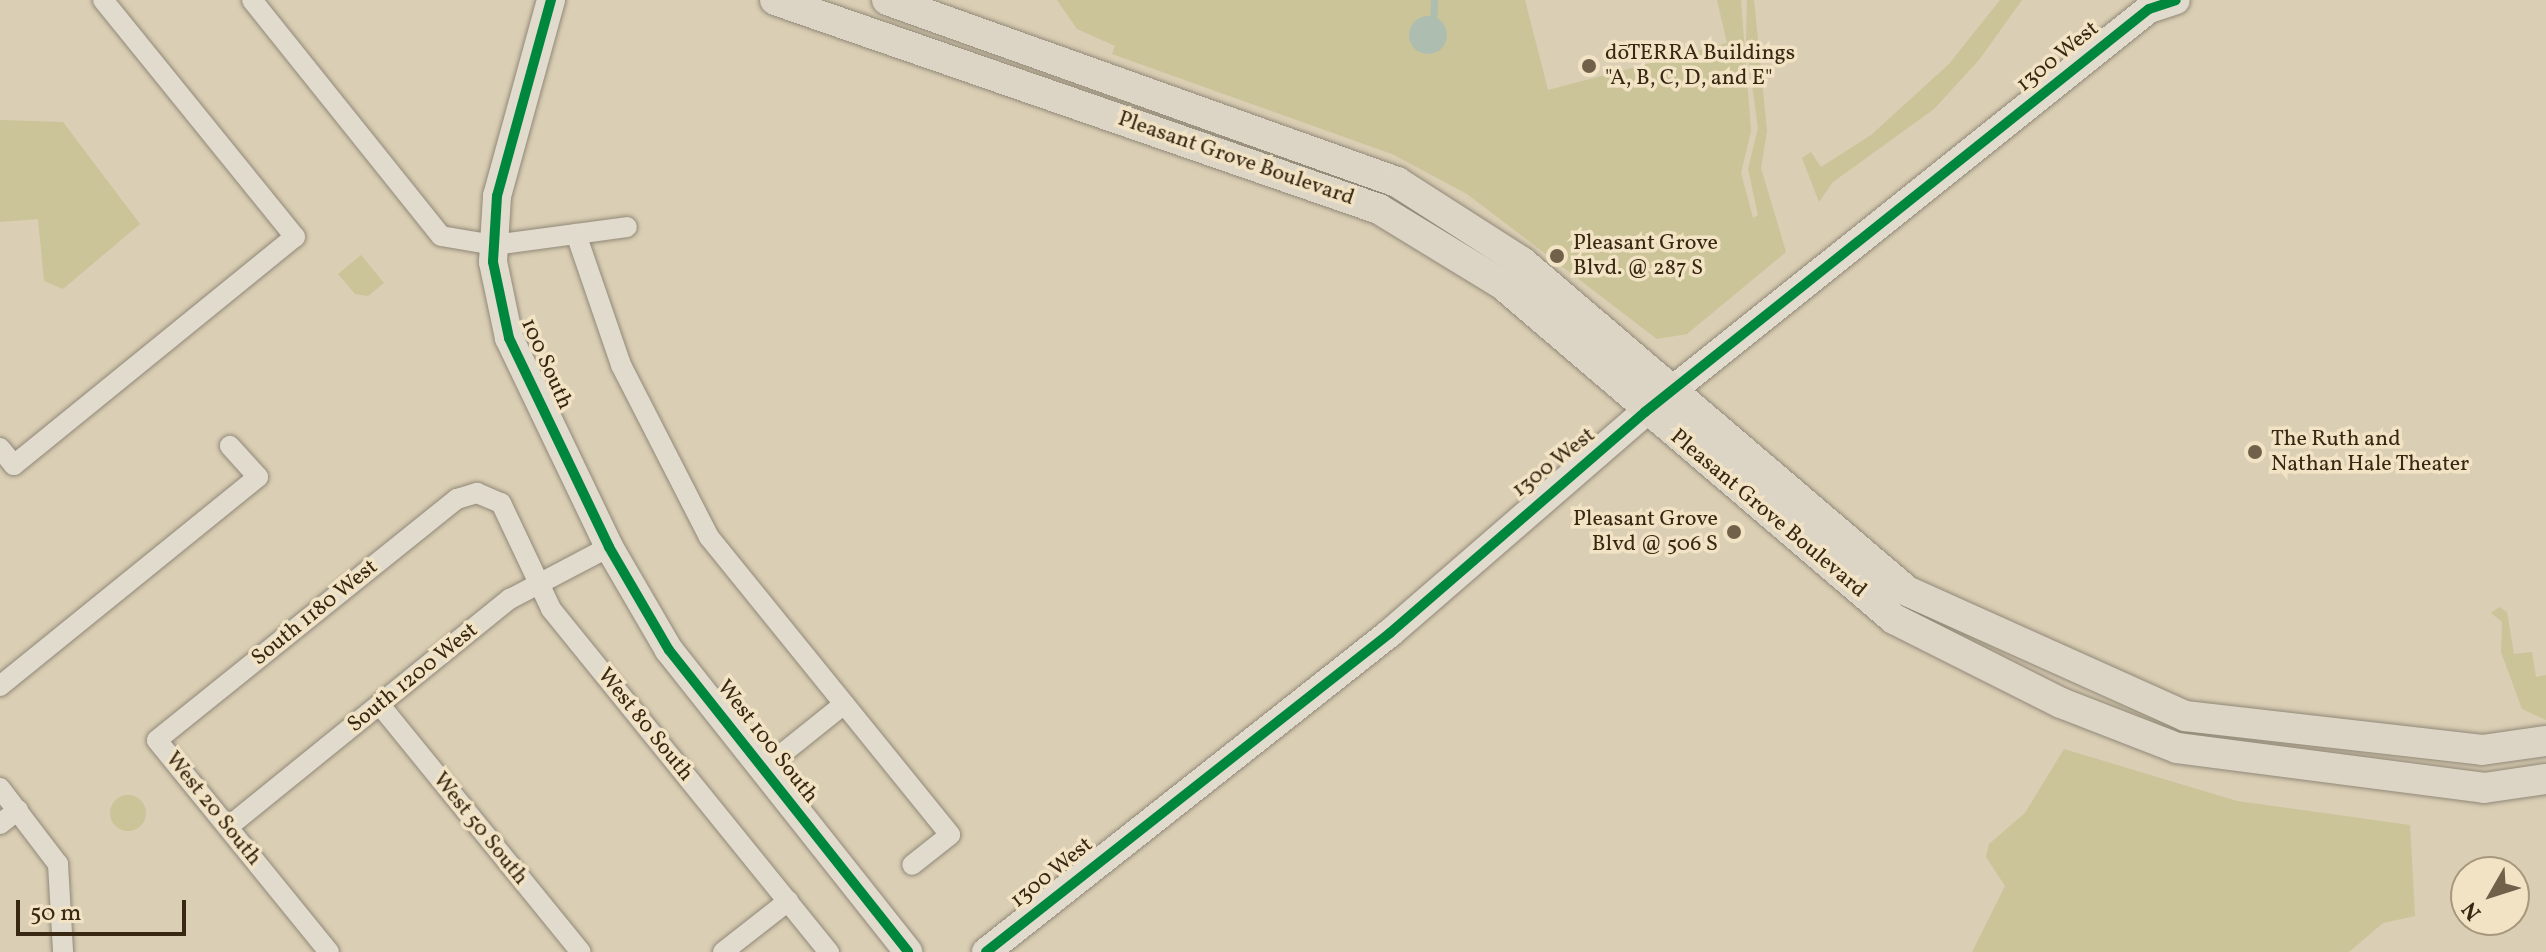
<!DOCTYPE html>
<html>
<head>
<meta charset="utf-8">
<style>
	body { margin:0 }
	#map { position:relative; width:2546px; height:952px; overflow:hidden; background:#daceb4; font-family:Vollkorn,serif }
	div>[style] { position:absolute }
	.green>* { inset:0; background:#cac498 }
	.round { border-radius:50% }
	.water>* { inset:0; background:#adbdb0 }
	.stream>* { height:7px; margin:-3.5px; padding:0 3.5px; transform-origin:3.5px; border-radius:3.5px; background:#adbdb0 }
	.roads { filter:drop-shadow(0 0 2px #918877) drop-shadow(0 0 2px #918877) }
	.street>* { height:20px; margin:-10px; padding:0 10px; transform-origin:10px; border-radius:10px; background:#e1dbce }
	.secondary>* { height:28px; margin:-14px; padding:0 14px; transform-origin:14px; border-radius:14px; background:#e1dbce }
	.primary>* { height:30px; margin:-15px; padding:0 15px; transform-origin:15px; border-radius:15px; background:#dcd5c6 }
	.cycleway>* { height:10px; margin:-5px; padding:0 5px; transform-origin:5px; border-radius:5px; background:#00873e }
	.dots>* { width:22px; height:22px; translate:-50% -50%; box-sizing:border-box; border:4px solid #f1e3c4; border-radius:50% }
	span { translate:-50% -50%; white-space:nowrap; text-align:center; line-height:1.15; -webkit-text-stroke:7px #f1e3c4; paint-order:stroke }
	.poi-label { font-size:22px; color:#382712 }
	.left { translate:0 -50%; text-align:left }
	.right { translate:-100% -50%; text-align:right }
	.street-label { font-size:22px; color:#382712 }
	.north { position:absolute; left:2450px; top:856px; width:80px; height:80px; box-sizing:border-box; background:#f1e3c4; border:2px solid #a7987d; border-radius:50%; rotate:231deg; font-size:22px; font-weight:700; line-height:32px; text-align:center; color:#382712 }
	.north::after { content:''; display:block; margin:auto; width:28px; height:36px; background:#71614b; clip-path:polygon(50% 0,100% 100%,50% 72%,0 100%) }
	.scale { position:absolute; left:16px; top:900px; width:170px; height:36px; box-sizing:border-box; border:4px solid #382712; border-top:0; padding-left:10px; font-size:24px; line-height:28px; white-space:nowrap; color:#382712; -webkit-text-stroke:6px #f1e3c4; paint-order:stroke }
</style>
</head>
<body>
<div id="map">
	<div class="green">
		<i style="clip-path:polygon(1057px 0,1525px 0,1548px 90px,1727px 43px,1717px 0,1741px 0,1751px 131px,1741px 173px,1753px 218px,1758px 215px,1748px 169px,1758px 128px,1746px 40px,1747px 0,1754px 0,1767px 131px,1761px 168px,1786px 252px,1687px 334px,1657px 339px,1467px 194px,1392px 154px,1112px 54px,1115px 46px,1077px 29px)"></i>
		<i style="clip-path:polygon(2000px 0,2022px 0,1979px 60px,1934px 109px,1833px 182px,1819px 202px,1802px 158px,1811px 152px,1821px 167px,1871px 135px,1949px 64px)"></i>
		<i style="clip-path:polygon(0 120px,63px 122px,140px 224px,63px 289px,44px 281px,38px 219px,0 222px)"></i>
		<i style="clip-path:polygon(361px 255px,384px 283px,368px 296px,355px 294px,338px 274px)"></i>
		<i style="clip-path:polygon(2499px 607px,2507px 612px,2514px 654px,2532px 652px,2536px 677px,2546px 675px,2546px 720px,2522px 709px,2501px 652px,2502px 622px,2491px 613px)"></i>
		<i style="clip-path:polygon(2064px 749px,2237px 801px,2410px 825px,2415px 916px,2383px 923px,2349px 952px,1972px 952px,2005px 886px,1986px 857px,1989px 844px,2025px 813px)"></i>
		<i class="round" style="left:110px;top:795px;width:36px;height:36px"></i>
	</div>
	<div class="water">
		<i class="round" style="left:1409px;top:16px;width:38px;height:38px"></i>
	</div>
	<div class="stream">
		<i style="left:1433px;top:22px;width:22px;rotate:-87deg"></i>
	</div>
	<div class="roads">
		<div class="street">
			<i style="left:252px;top:0;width:302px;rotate:51.3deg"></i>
			<i style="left:441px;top:236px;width:54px;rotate:9.6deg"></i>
			<i style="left:494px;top:245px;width:134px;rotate:-7.7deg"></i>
			<i style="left:576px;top:234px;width:139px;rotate:71deg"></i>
			<i style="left:621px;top:365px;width:193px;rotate:62.9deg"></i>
			<i style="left:709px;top:537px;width:383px;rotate:51deg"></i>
			<i style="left:950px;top:835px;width:48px;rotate:141.7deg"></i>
			<i style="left:0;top:448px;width:22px;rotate:51deg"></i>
			<i style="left:14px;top:465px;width:362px;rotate:-39.1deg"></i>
			<i style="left:295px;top:237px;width:305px;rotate:-129deg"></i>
			<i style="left:0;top:686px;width:332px;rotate:-39deg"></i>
			<i style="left:258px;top:477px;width:42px;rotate:-132.1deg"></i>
			<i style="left:380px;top:705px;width:318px;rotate:50.9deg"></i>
			<i style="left:763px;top:769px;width:104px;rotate:-38.7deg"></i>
			<i style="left:0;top:788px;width:96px;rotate:52.7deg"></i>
			<i style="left:58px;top:864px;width:88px;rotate:86.7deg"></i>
			<i style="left:0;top:824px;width:23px;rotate:-38deg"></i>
			<i style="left:228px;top:827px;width:363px;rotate:-39deg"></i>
			<i style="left:510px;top:599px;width:112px;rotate:-27.7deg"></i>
			<i style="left:329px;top:952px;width:273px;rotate:-129.1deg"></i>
			<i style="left:157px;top:740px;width:385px;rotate:-38.8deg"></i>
			<i style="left:457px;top:499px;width:21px;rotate:-17deg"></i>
			<i style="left:477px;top:493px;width:26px;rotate:23deg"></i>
			<i style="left:501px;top:503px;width:117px;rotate:64.7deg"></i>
			<i style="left:551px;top:609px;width:442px;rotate:51deg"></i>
			<i style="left:723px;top:952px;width:83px;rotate:-38.1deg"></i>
		</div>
		<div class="secondary">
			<i style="left:551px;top:0;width:203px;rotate:105.4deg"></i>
			<i style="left:497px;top:196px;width:66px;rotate:93.5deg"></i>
			<i style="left:493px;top:262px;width:78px;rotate:78.1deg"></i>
			<i style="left:509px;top:338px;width:232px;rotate:64.4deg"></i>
			<i style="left:609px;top:547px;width:119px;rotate:59.8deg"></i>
			<i style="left:669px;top:650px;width:385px;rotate:51.6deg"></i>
			<i style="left:986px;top:952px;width:515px;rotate:-38.29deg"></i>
			<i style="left:1390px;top:633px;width:337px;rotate:-40.9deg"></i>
			<i style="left:1645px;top:412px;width:645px;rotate:-38.65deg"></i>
			<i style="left:2149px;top:9px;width:28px;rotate:-18deg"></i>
		</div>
		<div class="primary">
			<i style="left:775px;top:0;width:639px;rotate:19.09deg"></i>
			<i style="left:1379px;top:209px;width:144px;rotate:31.4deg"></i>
			<i style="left:1502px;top:284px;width:516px;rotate:40.52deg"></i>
			<i style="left:1894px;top:619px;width:187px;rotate:26.7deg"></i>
			<i style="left:2061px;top:703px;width:124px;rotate:21.2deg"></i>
			<i style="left:2177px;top:748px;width:310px;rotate:7.4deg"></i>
			<i style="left:2484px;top:788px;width:63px;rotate:-8.3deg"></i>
			<i style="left:887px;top:0;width:542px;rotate:19.64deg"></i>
			<i style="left:1397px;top:182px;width:148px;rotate:32.6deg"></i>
			<i style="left:1522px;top:262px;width:506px;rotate:40.52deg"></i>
			<i style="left:1907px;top:591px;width:305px;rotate:24.2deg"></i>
			<i style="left:2185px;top:716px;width:299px;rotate:6.5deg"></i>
			<i style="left:2482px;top:750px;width:65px;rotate:-8deg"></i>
		</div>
	</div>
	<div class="cycleway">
		<i style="left:551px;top:0;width:203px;rotate:105.4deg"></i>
		<i style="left:497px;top:196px;width:66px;rotate:93.5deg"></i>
		<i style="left:493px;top:262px;width:78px;rotate:78.1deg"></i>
		<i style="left:509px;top:338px;width:232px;rotate:64.4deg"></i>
		<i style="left:609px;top:547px;width:119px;rotate:59.8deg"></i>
		<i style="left:669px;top:650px;width:385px;rotate:51.6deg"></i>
		<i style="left:986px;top:952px;width:515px;rotate:-38.29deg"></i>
		<i style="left:1390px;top:633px;width:337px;rotate:-40.9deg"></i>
		<i style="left:1645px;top:412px;width:645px;rotate:-38.65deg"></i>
		<i style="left:2149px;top:9px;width:28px;rotate:-18deg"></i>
	</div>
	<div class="dots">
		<i style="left:1589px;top:66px;background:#71614b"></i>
		<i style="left:1557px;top:256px;background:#71614b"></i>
		<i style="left:2255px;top:452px;background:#71614b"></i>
		<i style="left:1734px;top:532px;background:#71614b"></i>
	</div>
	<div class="poi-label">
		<span class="left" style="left:1605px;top:66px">dōTERRA Buildings<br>"A, B, C, D, and E"</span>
		<span class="left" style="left:1573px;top:256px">Pleasant Grove<br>Blvd. @ 287 S</span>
		<span class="left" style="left:2271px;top:452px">The Ruth and<br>Nathan Hale Theater</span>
		<span class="right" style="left:1718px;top:532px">Pleasant Grove<br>Blvd @ 506 S</span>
	</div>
	<div class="street-label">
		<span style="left:2058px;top:57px;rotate:-39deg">1300 West</span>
		<span style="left:1236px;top:159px;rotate:19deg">Pleasant Grove Boulevard</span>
		<span style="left:546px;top:364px;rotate:66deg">100 South</span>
		<span style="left:1554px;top:463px;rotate:-38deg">1300 West</span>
		<span style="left:1768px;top:514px;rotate:40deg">Pleasant Grove Boulevard</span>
		<span style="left:315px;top:613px;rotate:-39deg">South 1180 West</span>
		<span style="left:413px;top:678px;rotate:-39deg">South 1200 West</span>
		<span style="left:645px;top:725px;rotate:51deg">West 80 South</span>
		<span style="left:767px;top:742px;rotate:52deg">West 100 South</span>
		<span style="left:213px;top:809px;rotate:51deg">West 20 South</span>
		<span style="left:480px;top:829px;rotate:51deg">West 50 South</span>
		<span style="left:1052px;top:873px;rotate:-39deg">1300 West</span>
	</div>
	<div class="north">N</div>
	<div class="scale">50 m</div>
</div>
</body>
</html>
